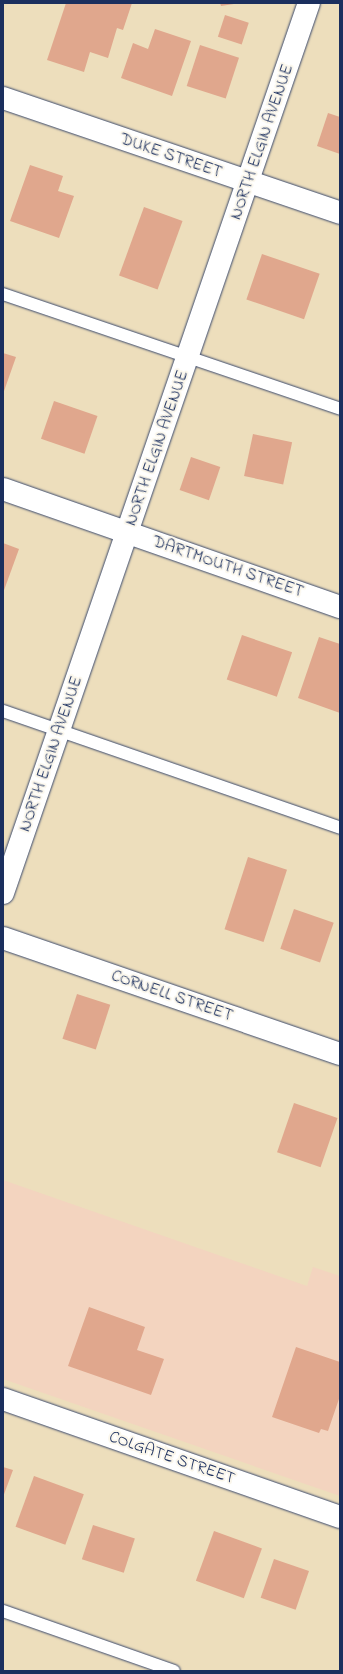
<!DOCTYPE html>
<html>
<head>
<meta charset="utf-8">
<style>
	body { margin:0 }
	#map { position:relative; width:343px; height:1674px; overflow:hidden; background:#eddebc; font-family:"Indie Flower",sans-serif }
	div>[style] { position:absolute }
	.built>* { inset:0; background:#f3d4bf }
	.building>* { inset:0; background:#e0a78d; transform-origin:0 0 }
	.roads { filter:drop-shadow(0 0 1px #3a496c) drop-shadow(0 0 1px #3a496c) }
	.lane>* { height:12px; margin:-6px; padding:0 6px; transform-origin:6px; border-radius:6px; background:#fff }
	.street>* { height:22px; margin:-11px; padding:0 11px; transform-origin:11px; border-radius:11px; background:#fff }
	span { translate:-50% -50%; white-space:nowrap; text-align:center; line-height:1.15; -webkit-text-stroke:4px #fbf7ec; paint-order:stroke }
	.street-label { font-size:17px; color:#1b2f5e }
	.frame { position:absolute; inset:0; border:4px solid #1b2f5e; pointer-events:none }
</style>
</head>
<body>
<div id="map">
	<div class="built">
		<i style="clip-path:polygon(3px 1180px,307px 1286px,313px 1267px,340px 1276px,340px 1496px,3px 1379px)"></i>
	</div>
	<div class="building">
		<i style="clip-path:polygon(66px 3px,132px 3px,123px 30px,117px 28px,108px 58px,90px 52px,84px 72px,47px 60px)"></i>
		<i style="clip-path:polygon(220px 3px,234px 3px,234px 4px,221px 6px)"></i>
		<i style="left:225px;top:15px;width:25px;height:23px;rotate:18deg"></i>
		<i style="clip-path:polygon(155px 29px,191px 41px,172px 96px,121px 78px,133px 43px,148px 49px)"></i>
		<i style="left:200px;top:45px;width:41px;height:43px;rotate:18deg"></i>
		<i style="clip-path:polygon(328px 113px,340px 117px,340px 154px,317px 146px)"></i>
		<i style="clip-path:polygon(30px 165px,63px 176px,58px 191px,74px 196px,59px 238px,10px 221px)"></i>
		<i style="left:144px;top:207px;width:41px;height:73px;rotate:20deg"></i>
		<i style="left:262px;top:254px;width:61px;height:48px;rotate:19deg"></i>
		<i style="clip-path:polygon(3px 353px,16px 357px,3px 394px)"></i>
		<i style="left:54px;top:401px;width:46px;height:40px;rotate:19deg"></i>
		<i style="left:253px;top:434px;width:40px;height:43px;rotate:12deg"></i>
		<i style="left:191px;top:457px;width:31px;height:35px;rotate:19deg"></i>
		<i style="clip-path:polygon(3px 543px,19px 549px,3px 593px)"></i>
		<i style="left:242px;top:635px;width:53px;height:47px;rotate:19deg"></i>
		<i style="clip-path:polygon(319px 637px,340px 644px,340px 713px,298px 698px)"></i>
		<i style="left:248px;top:857px;width:41px;height:76px;rotate:18deg"></i>
		<i style="left:294px;top:909px;width:42px;height:42px;rotate:19deg"></i>
		<i style="left:77px;top:994px;width:35px;height:47px;rotate:18deg"></i>
		<i style="left:294px;top:1103px;width:46px;height:52px;rotate:19deg"></i>
		<i style="clip-path:polygon(89px 1307px,145px 1327px,137px 1350px,164px 1359px,151px 1395px,68px 1366px)"></i>
		<i style="clip-path:polygon(296px 1347px,340px 1362px,340px 1396px,328px 1431px,321px 1429px,319px 1433px,272px 1417px)"></i>
		<i style="clip-path:polygon(3px 1467px,13px 1470px,3px 1497px)"></i>
		<i style="left:34px;top:1476px;width:53px;height:54px;rotate:20deg"></i>
		<i style="left:93px;top:1525px;width:44px;height:36px;rotate:18deg"></i>
		<i style="left:214px;top:1531px;width:51px;height:53px;rotate:20deg"></i>
		<i style="left:274px;top:1559px;width:37px;height:41px;rotate:19deg"></i>
	</div>
	<div class="roads">
		<div class="lane">
			<i style="left:3px;top:294px;width:356px;rotate:18.8deg"></i>
			<i style="left:3px;top:711px;width:357px;rotate:19.1deg"></i>
			<i style="left:3px;top:1611px;width:181px;rotate:19.3deg"></i>
		</div>
		<div class="street">
			<i style="left:3px;top:98px;width:356px;rotate:18.8deg"></i>
			<i style="left:3px;top:489px;width:357px;rotate:19.3deg"></i>
			<i style="left:3px;top:893px;width:941px;rotate:-71.03deg"></i>
			<i style="left:3px;top:938px;width:356px;rotate:19deg"></i>
			<i style="left:3px;top:1399px;width:357px;rotate:19.3deg"></i>
		</div>
	</div>
	<div class="street-label">
		<span style="left:262px;top:142px;rotate:-71deg">NORTH ELGIN AVENUE</span>
		<span style="left:171px;top:156px;rotate:19deg">DUKE STREET</span>
		<span style="left:157px;top:448px;rotate:-71deg">NORTH ELGIN AVENUE</span>
		<span style="left:228px;top:567px;rotate:19deg">DARTMOUTH STREET</span>
		<span style="left:51px;top:754px;rotate:-71deg">NORTH ELGIN AVENUE</span>
		<span style="left:172px;top:996px;rotate:19deg">CORNELL STREET</span>
		<span style="left:172px;top:1458px;rotate:19deg">COLGATE STREET</span>
	</div>
	<div class="frame"></div>
</div>
</body>
</html>
